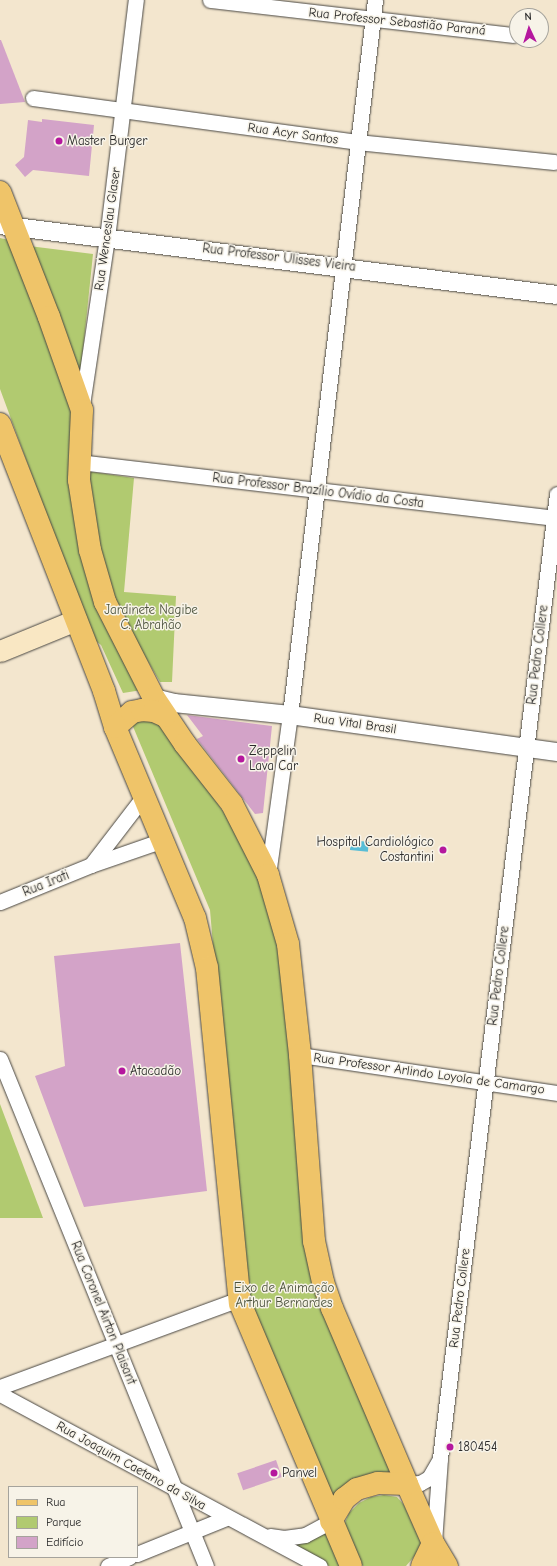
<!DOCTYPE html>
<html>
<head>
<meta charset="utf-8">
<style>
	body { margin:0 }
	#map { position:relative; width:557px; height:1566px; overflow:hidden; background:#f3e6ce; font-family:"Comic Neue",sans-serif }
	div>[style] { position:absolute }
	.green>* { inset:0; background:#b1ca70 }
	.water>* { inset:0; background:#58bdd6; transform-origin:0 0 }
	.building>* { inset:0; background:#d3a3c8; transform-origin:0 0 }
	.roads { filter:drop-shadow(0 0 1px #494743) drop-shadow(0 0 1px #494743) }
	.minor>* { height:15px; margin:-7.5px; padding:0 7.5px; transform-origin:7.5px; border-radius:7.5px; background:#fff }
	.tertiary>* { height:18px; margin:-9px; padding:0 9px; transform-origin:9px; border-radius:9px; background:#fff }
	.secondary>* { height:21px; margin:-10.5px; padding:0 10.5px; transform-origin:10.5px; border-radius:10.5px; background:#f9e7c3 }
	.primary>* { height:22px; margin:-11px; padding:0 11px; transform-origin:11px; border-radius:11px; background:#efc469 }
	.dots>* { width:11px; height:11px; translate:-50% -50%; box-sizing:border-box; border:2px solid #f7f3e8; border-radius:50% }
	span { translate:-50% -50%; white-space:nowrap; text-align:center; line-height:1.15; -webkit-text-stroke:3px #f7f3e8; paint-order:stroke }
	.street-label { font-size:13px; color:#2b2b2b }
	.poi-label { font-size:13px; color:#2b2b2b }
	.left { translate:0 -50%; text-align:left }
	.right { translate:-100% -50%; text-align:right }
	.park-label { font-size:13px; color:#4c533c }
	.legend { position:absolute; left:8px; top:1486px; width:130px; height:72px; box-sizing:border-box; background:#f7f3e8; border:1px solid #a5a39c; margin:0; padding:5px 7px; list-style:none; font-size:12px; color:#2b2b2b }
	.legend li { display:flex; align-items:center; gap:8px; height:20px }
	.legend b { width:20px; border:1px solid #a5a39c }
	.north { position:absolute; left:509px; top:8px; width:40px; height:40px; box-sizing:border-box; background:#f7f3e8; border:1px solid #a5a39c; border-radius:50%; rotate:356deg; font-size:11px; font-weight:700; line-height:16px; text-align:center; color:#2b2b2b }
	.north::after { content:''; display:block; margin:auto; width:14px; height:18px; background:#b5179e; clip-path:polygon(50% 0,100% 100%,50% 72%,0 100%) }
</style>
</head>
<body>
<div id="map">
	<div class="green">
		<i style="clip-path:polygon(0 238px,9px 240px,75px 413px,73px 479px,142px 690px,123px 693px,101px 645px,92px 638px,0 389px)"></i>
		<i style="clip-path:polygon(29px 246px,93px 254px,80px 379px)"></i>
		<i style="clip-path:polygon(86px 471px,134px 478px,124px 592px,176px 596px,172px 682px,160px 682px,122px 617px,103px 566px)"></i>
		<i style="clip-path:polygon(156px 715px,250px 850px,273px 920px,297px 1068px,312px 1265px,394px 1477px,333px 1505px,248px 1307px,241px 1270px,210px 910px,129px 717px)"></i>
		<i style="clip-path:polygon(0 1104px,43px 1218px,0 1218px)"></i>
		<i style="clip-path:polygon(384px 1495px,397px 1497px,404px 1505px,421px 1543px,418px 1552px,406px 1566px,363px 1566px,357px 1558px,344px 1525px,349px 1513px,359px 1503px,371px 1497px)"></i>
		<i style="clip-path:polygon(326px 1531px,342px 1566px,329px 1566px,285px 1543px)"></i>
	</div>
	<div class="water">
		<i style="left:351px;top:840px;width:18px;height:10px;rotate:6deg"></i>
	</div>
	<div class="building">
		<i style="clip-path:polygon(0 40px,1px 40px,25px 102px,0 104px)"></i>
		<i style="clip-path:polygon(42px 119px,94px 125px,89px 176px,33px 170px,25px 177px,15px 165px,24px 157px,28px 120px,42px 122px)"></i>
		<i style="clip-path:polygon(187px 715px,272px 726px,263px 813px,255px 814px,197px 739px,203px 736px)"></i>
		<i style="clip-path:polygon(180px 943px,207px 1191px,84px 1207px,35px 1076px,65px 1066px,54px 956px)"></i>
		<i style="left:276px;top:1460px;width:18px;height:41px;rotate:71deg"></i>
	</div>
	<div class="roads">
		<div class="minor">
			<i style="left:210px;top:0;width:305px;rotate:6.6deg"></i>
			<i style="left:33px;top:98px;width:327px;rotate:7.7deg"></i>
			<i style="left:357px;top:142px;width:198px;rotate:5.8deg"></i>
			<i style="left:82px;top:405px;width:169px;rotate:-81.5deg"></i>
			<i style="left:107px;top:238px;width:240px;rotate:-83.1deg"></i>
			<i style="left:79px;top:462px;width:481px;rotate:6.7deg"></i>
			<i style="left:91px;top:865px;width:87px;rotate:-52.5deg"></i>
			<i style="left:268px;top:875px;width:162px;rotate:-82.2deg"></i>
			<i style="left:290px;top:715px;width:720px;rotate:-83.22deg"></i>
			<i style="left:0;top:902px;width:98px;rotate:-22.1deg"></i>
			<i style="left:91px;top:865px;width:76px;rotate:-19.1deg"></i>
			<i style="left:300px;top:1055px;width:260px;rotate:8.4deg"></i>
			<i style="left:0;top:1059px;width:547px;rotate:67.89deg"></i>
			<i style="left:0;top:1387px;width:255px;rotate:-20.2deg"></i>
			<i style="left:0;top:1394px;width:363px;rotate:28.3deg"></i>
			<i style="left:407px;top:1484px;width:13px;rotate:-4deg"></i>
			<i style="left:420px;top:1483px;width:10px;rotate:-29deg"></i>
			<i style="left:429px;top:1478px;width:20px;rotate:-60deg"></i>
			<i style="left:270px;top:1536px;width:14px;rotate:8deg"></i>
			<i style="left:284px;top:1538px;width:21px;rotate:-8deg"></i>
			<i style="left:305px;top:1535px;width:30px;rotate:-28deg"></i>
			<i style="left:434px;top:1542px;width:84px;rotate:-85.9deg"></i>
			<i style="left:440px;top:1458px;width:971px;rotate:-83.08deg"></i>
			<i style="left:137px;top:1554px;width:96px;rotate:-22deg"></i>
			<i style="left:108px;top:1566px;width:23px;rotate:-23deg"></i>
		</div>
		<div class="tertiary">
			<i style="left:0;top:225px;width:561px;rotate:7.16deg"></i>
			<i style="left:154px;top:698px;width:21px;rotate:14deg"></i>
			<i style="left:174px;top:703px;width:117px;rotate:5.9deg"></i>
			<i style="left:290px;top:715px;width:270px;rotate:7.9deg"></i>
		</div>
		<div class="secondary">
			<i style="left:0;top:651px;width:82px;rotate:-22.2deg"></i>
		</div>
		<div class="primary">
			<i style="left:0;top:192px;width:134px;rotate:68.6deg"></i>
			<i style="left:49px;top:317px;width:99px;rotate:70.5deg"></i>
			<i style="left:82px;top:410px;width:70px;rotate:92.5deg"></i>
			<i style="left:79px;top:480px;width:71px;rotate:81.1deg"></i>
			<i style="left:90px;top:550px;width:54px;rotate:73.9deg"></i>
			<i style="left:105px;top:602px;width:108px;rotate:63deg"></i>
			<i style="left:154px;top:698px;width:55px;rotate:56deg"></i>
			<i style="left:185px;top:744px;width:76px;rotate:51.9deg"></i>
			<i style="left:232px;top:804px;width:80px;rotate:63.1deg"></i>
			<i style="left:268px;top:875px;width:72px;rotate:73.8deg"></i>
			<i style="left:288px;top:944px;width:112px;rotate:83.8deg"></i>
			<i style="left:300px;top:1055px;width:187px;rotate:85.7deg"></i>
			<i style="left:314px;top:1241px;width:42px;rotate:77.6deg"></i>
			<i style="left:323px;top:1282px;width:28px;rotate:71deg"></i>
			<i style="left:332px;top:1308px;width:191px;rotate:66.9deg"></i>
			<i style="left:407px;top:1484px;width:64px;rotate:66.2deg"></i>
			<i style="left:433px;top:1543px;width:27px;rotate:59deg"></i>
			<i style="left:0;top:424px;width:287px;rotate:68.7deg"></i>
			<i style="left:104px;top:691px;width:38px;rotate:73deg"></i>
			<i style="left:115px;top:727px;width:207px;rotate:67.3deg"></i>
			<i style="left:195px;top:918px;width:51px;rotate:76.5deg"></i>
			<i style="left:207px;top:968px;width:337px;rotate:84.4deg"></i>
			<i style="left:240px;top:1303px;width:285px;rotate:67.1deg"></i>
			<i style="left:115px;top:727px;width:23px;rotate:-41deg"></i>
			<i style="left:132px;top:712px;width:10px;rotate:-11deg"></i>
			<i style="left:142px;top:710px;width:12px;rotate:5deg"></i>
			<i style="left:154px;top:711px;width:12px;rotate:24deg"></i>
			<i style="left:331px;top:1521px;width:26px;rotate:-59deg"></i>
			<i style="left:344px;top:1499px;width:16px;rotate:-38deg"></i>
			<i style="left:357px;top:1489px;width:22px;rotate:-16deg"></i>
			<i style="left:378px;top:1483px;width:29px;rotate:2deg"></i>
			<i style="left:422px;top:1566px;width:25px;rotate:-64deg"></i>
		</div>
	</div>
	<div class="dots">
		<i style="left:59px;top:141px;background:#b5179e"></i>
		<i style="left:241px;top:759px;background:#b5179e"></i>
		<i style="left:443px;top:850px;background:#b5179e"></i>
		<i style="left:122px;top:1071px;background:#b5179e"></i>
		<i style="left:450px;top:1447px;background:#b5179e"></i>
		<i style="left:274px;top:1473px;background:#b5179e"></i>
	</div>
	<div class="street-label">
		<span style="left:397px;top:22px;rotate:6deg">Rua Professor Sebastião Paraná</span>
		<span style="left:293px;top:134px;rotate:8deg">Rua Acyr Santos</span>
		<span style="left:108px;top:229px;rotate:-82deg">Rua Wenceslau Glaser</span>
		<span style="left:279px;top:258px;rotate:7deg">Rua Professor Ulisses Vieira</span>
		<span style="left:318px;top:491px;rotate:7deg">Rua Professor Brazílio Ovídio da Costa</span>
		<span style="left:538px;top:655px;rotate:-83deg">Rua Pedro Collere</span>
		<span style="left:355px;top:724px;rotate:8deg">Rua Vital Brasil</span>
		<span style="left:46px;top:884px;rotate:-22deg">Rua Irati</span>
		<span style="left:499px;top:976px;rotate:-83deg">Rua Pedro Collere</span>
		<span style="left:429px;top:1074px;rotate:8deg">Rua Professor Arlindo Loyola de Camargo</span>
		<span style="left:460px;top:1298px;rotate:-83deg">Rua Pedro Collere</span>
		<span style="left:103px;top:1313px;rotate:68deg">Rua Coronel Airton Plaisant</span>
		<span style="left:131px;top:1466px;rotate:29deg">Rua Joaquim Caetano da Silva</span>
	</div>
	<div class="poi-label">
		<span class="left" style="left:67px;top:141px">Master Burger</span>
		<span class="left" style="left:249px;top:759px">Zeppelin<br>Lava Car</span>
		<span class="right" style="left:434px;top:850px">Hospital Cardiológico<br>Costantini</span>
		<span class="left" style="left:130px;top:1071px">Atacadão</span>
		<span class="left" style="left:458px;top:1447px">180454</span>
		<span class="left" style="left:282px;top:1473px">Panvel</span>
	</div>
	<div class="park-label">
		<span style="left:151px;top:618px">Jardinete Nagibe<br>C. Abrahão</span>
		<span style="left:284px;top:1296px">Eixo de Animação<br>Arthur Bernardes</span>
	</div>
	<ul class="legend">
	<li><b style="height:5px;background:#efc469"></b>Rua</li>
	<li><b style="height:11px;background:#b1ca70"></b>Parque</li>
	<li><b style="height:11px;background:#d3a3c8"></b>Edifício</li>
	</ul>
	<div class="north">N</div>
</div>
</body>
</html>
